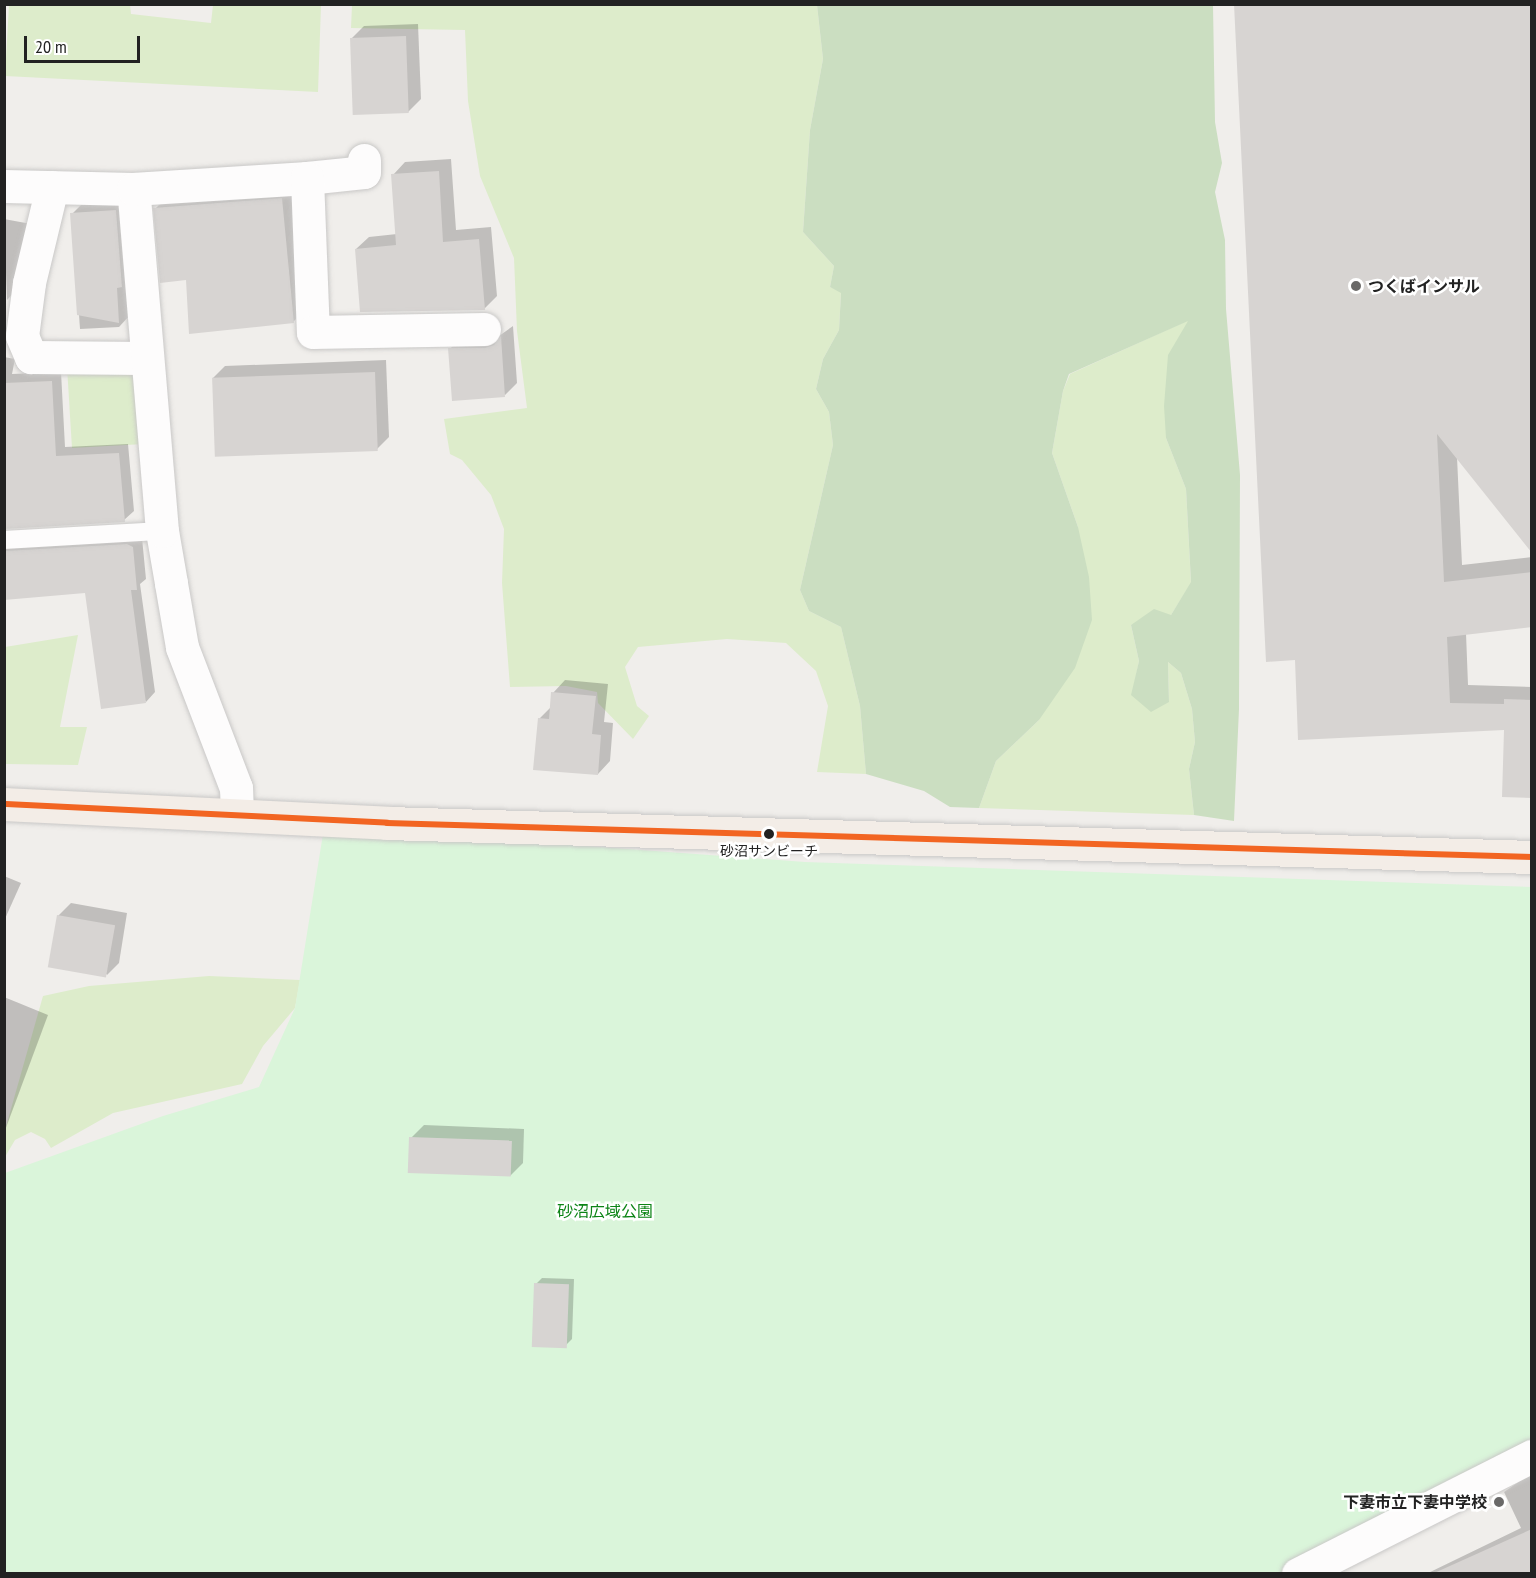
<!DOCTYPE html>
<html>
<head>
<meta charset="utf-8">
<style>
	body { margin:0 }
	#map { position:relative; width:1536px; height:1578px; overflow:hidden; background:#f0eeeb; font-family:"PT Sans Narrow","Noto Sans JP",sans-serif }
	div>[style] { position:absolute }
	.grass>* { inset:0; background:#ddeccb }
	.forest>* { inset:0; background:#cbdec1 }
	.park>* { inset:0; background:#daf5da }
	.shadow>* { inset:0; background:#0003 }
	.building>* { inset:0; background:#d7d4d2; transform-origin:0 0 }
	.roads { filter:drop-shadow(0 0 2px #c9c8c7) drop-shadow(0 0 2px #c9c8c7) }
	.lane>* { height:18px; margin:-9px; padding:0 9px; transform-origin:9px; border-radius:9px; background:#fdfcfc }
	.street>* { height:33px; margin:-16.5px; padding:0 16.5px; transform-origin:16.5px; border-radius:16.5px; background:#fdfcfc }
	.primary>* { height:33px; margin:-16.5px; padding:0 16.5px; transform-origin:16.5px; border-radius:16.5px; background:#f3ede7 }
	.bus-1>* { height:6px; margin:-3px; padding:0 3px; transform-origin:3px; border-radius:3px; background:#f26522 }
	.dots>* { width:16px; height:16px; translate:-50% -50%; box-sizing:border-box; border:3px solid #fff; border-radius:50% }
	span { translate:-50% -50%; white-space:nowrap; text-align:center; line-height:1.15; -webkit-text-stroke:5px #fff; paint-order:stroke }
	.bus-label { font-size:14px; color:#222 }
	.poi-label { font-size:16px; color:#222; font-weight:700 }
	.left { translate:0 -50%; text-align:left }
	.right { translate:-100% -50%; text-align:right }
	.park-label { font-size:16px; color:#0c8416 }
	.frame { position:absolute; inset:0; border:6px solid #222; pointer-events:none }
	.scale { position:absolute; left:24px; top:36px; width:116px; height:27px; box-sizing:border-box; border:3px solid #222; border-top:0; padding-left:8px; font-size:18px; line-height:21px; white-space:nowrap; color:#222; -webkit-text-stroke:4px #fff; paint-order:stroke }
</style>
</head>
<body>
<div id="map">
	<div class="grass">
		<i style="clip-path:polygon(9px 5px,130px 5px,131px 14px,211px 23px,213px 5px,321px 5px,318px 92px,5px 76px)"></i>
		<i style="clip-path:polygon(352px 5px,817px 5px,823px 59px,810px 130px,803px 232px,834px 266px,830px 287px,841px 292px,839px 330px,823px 359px,816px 389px,829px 412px,833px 445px,800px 590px,809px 611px,841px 627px,860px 706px,866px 774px,817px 772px,828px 706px,816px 671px,786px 643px,727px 639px,638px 647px,625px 667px,637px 706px,649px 716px,633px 739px,598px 703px,597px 692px,566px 686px,510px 687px,502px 583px,504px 529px,491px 495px,462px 460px,450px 454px,444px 419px,527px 408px,517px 331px,514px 258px,480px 176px,468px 101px,465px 30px,351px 28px)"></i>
		<i style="clip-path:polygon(1189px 320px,1166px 438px,1186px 489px,1191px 583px,1171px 615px,1131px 625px,1139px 661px,1132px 695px,1169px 702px,1168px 662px,1181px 673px,1192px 709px,1195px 742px,1189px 769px,1194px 815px,979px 808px,996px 761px,1039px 720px,1078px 527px,1052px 453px,1063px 391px,1070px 374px)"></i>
		<i style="clip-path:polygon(123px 366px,138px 376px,144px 444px,72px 448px,67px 367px)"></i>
		<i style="clip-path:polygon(78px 635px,60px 727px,87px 727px,78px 765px,5px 764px,5px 647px)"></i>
		<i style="clip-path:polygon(209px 976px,300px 980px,295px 1008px,263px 1046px,242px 1084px,113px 1113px,51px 1148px,45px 1139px,31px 1132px,15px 1140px,5px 1157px,5px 1130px,43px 996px,89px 986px)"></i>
	</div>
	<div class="forest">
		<i style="clip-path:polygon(817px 5px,1213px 5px,1215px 122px,1222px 163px,1215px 192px,1225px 240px,1226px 309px,1240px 475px,1239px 709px,1234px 821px,1194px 815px,1189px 769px,1195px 742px,1192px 709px,1181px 673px,1168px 662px,1169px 702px,1151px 712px,1131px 695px,1139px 661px,1131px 625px,1154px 609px,1171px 615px,1191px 582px,1186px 489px,1166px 438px,1164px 406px,1168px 355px,1188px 321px,1069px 374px,1063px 391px,1052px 453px,1078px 527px,1089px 577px,1092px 620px,1075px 668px,1039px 720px,996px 761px,979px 808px,950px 807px,924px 791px,866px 774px,860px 706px,841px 627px,809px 611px,800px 590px,833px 445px,829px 412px,816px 389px,823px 359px,839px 330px,841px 293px,830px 287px,834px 266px,803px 232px,810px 130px,823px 59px)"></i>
	</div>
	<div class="park">
		<i style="clip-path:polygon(323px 834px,490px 839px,805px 862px,1531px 887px,1531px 1447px,1281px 1573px,5px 1574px,5px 1173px,163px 1116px,259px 1087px,295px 1008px)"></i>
	</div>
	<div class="shadow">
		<i style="clip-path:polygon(1235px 4px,1457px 457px,1462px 565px,1532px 557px,1532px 625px,1466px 633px,1468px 685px,1532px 687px,1532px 797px,1505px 728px,1296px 659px)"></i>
		<i style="clip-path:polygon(418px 24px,421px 99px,408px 112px,351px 39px,364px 26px)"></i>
		<i style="clip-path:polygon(451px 159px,456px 230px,491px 227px,497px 296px,484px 309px,356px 249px,369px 237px,397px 234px,393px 175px,405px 162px)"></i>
		<i style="clip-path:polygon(294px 186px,306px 309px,293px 322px,187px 279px,155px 209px,168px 196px)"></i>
		<i style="clip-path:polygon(128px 198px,131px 314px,119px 327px,80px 329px,72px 214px,85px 201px)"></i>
		<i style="clip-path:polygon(4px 219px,31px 224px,19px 287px,7px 300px)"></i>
		<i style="clip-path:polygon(513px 326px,517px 383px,505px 395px,450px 349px,462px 336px,499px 336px)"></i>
		<i style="clip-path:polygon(4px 357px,15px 359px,12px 374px,61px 372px,65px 447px,128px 444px,134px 511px,124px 520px,4px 527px)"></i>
		<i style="clip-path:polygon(386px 360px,389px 437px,377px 449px,213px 378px,225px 366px)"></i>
		<i style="clip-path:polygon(4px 534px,142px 538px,146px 579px,140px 584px,155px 692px,146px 702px,86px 591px,4px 599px)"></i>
		<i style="clip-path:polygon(565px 680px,608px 684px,604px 722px,613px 723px,610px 761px,598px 774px,539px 719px,552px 706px,553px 693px)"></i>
		<i style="clip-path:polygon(4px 876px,21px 883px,4px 921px)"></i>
		<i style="clip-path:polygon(71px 903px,127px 913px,119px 963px,107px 975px,58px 916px)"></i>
		<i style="clip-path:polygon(4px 997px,48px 1015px,4px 1133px)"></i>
		<i style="clip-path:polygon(424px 1125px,524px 1129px,523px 1163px,510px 1176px,411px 1138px)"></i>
		<i style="clip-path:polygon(542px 1278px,574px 1279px,572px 1339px,566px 1345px,536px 1284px)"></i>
		<i style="clip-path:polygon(1532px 1473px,1532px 1574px,1426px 1574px,1521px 1528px,1504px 1492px)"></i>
	</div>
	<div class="building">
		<i style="clip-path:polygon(1234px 4px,1532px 4px,1532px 553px,1437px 434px,1444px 582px,1532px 572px,1532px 627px,1447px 637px,1450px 703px,1504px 704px,1504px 699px,1532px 700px,1532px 798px,1502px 797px,1504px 730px,1298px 740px,1295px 660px,1266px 662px)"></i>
		<i style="left:406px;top:36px;width:77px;height:56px;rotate:88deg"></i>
		<i style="clip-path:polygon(439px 171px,443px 242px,479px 239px,485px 310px,360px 312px,355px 249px,396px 245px,391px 174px)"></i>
		<i style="clip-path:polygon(282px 198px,294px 323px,189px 334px,186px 280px,160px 283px,153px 208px)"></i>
		<i style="clip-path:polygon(116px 210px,122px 287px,117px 288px,119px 323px,77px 315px,70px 213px)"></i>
		<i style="clip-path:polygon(501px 336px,505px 397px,452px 401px,448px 348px,485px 348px,494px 345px)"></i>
		<i style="left:375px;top:372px;width:79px;height:163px;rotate:88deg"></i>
		<i style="clip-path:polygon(52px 381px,56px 456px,119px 453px,125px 522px,4px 529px,4px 383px)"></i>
		<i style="clip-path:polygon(127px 544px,133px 547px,137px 590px,131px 590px,146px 703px,101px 709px,85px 593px,4px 600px,4px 551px)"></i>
		<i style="clip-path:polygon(551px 692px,596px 696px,592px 734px,601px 735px,598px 775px,533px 770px,538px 718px,549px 719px)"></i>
		<i style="left:57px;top:915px;width:59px;height:53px;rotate:10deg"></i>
		<i style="left:409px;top:1137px;width:103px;height:36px;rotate:2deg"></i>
		<i style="left:534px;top:1283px;width:35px;height:64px;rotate:2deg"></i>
		<i style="clip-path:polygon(1532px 1529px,1532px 1574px,1432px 1574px)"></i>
	</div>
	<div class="roads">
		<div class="lane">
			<i style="left:4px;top:540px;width:158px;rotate:-3.3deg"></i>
		</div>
		<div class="street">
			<i style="left:307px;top:178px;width:57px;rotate:-6deg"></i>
			<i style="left:364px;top:172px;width:12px;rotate:-90deg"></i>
			<i style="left:4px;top:186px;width:129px;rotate:1.3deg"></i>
			<i style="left:52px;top:187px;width:99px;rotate:103.5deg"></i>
			<i style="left:29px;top:283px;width:53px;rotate:97.5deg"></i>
			<i style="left:22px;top:336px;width:23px;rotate:67deg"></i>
			<i style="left:31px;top:357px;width:115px;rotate:0.5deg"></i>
			<i style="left:237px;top:815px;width:27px;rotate:-92deg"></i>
			<i style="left:236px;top:788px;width:151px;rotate:-111deg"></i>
			<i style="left:182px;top:647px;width:65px;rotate:-99.8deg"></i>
			<i style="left:171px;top:583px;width:53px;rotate:-99.8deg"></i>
			<i style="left:162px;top:531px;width:343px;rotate:-94.8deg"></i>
			<i style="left:133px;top:189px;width:174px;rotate:-3.6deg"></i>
			<i style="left:307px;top:178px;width:154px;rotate:87.8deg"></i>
			<i style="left:313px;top:332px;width:171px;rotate:-1deg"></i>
			<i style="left:1298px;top:1574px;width:262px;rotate:-26.8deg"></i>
		</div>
		<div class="primary">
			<i style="left:4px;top:804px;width:383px;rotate:2.8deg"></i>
			<i style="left:387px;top:823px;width:1146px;rotate:1.7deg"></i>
		</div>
	</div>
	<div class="bus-1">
		<i style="left:4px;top:804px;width:383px;rotate:2.8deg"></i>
		<i style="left:387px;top:823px;width:1146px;rotate:1.7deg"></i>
	</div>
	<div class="dots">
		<i style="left:1356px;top:286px;background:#6a6968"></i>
		<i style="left:769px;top:834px;background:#222"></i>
		<i style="left:1499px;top:1502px;background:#6a6968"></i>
	</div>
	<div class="bus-label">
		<span style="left:769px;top:851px">砂沼サンビーチ</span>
	</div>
	<div class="poi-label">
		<span class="left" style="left:1368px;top:286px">つくばインサル</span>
		<span class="right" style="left:1487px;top:1502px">下妻市立下妻中学校</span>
	</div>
	<div class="park-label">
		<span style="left:605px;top:1211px">砂沼広域公園</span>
	</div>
	<div class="frame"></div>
	<div class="scale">20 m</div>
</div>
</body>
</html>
